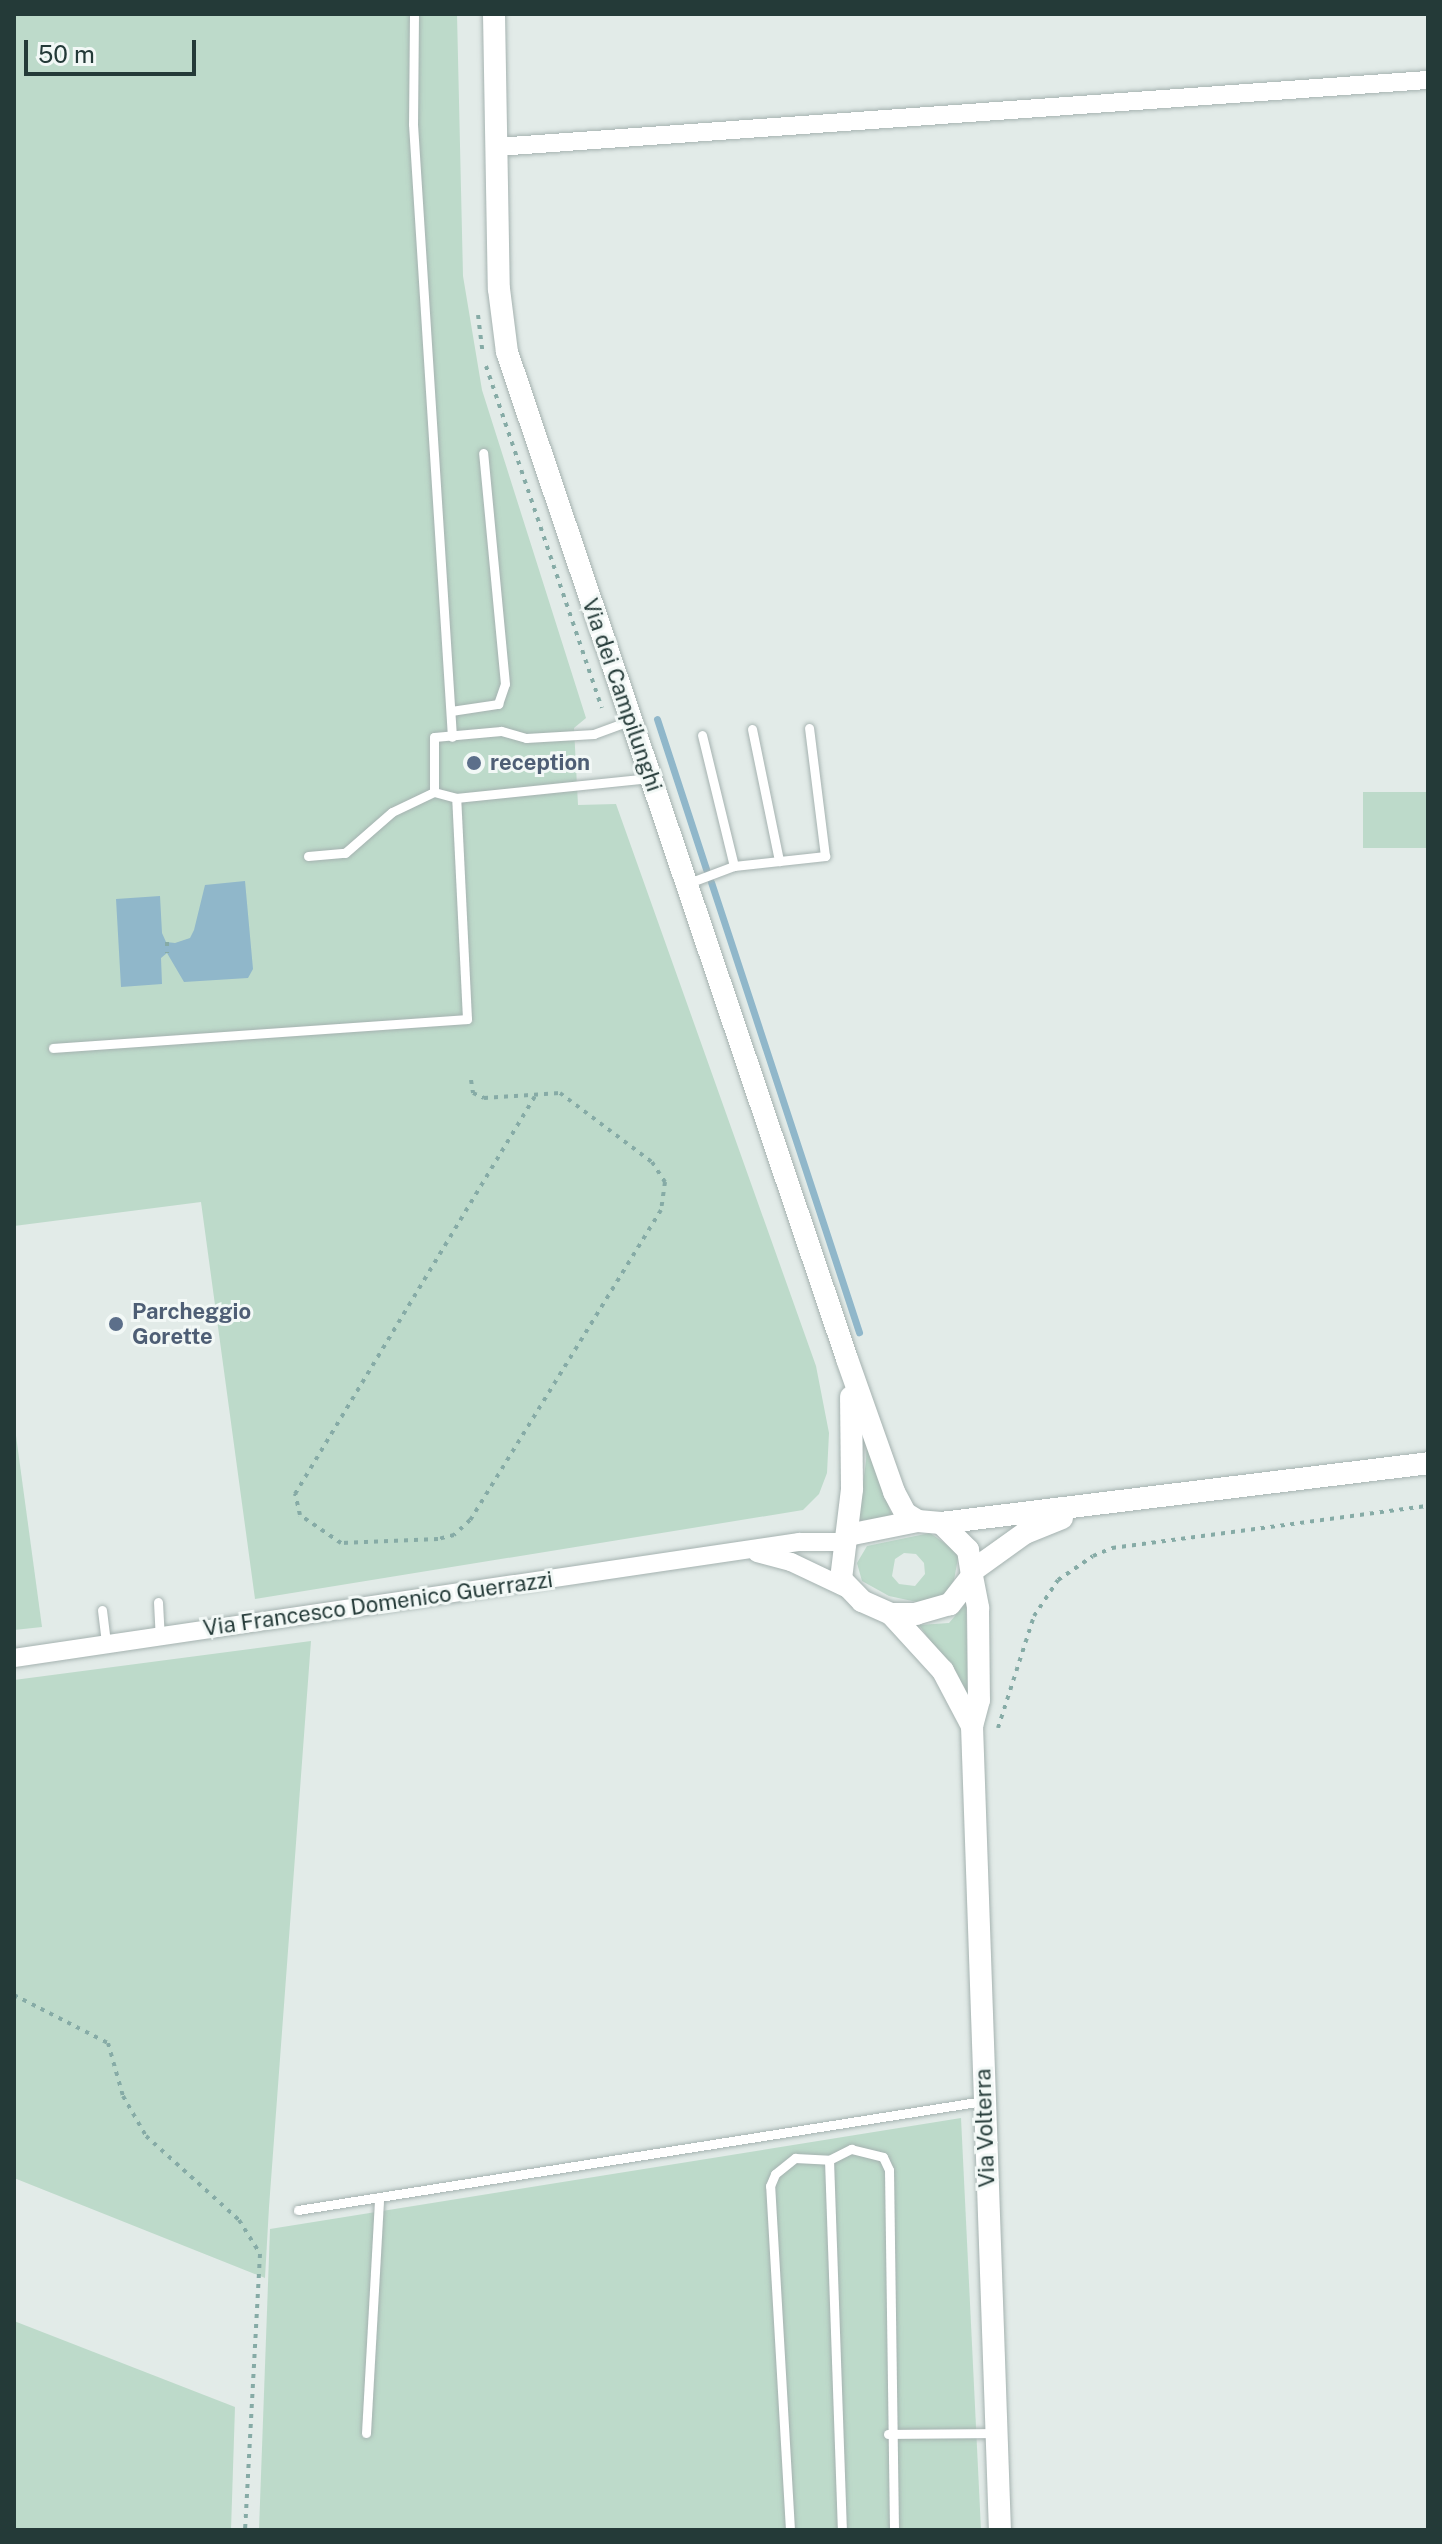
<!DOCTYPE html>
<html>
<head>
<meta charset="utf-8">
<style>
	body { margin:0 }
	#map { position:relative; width:1442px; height:2544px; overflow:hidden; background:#e2ebe8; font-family:"Public Sans",sans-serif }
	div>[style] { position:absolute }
	.green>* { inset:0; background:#bddaca; transform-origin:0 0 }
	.water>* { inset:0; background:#90b7ca }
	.stream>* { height:7px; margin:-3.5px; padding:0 3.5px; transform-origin:3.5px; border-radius:3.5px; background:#90b7ca }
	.path>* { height:4px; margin-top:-2px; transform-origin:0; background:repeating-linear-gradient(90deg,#86aba6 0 4px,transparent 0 10px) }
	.roads { filter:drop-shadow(0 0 2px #a5b2b0) drop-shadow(0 0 2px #a5b2b0) }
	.service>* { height:9px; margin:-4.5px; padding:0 4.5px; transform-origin:4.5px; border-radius:4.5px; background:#fff }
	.minor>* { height:18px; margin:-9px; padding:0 9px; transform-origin:9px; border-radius:9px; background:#fff }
	.tertiary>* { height:22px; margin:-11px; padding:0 11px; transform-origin:11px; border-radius:11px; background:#fff }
	.dots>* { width:22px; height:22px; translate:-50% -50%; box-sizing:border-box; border:4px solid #f2f8f6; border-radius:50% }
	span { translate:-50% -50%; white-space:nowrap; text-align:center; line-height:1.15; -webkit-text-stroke:6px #f2f8f6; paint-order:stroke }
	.street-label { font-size:22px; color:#243a38 }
	.service-label { font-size:22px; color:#4e5e75; font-weight:700 }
	.left { translate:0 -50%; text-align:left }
	.frame { position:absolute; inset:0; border:16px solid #243a38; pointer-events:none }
	.scale { position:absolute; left:24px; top:40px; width:172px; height:36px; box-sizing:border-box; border:4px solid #243a38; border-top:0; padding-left:10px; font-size:24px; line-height:28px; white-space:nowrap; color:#243a38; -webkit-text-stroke:6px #f2f8f6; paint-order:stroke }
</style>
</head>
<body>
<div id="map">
	<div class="green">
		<i style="clip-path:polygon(14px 14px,457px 14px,463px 276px,482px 390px,586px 718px,574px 728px,578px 805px,616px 804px,816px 1366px,829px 1433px,827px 1473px,819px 1494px,803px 1510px,255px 1599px,201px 1202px,14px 1226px)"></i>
		<i style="left:1428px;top:792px;width:56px;height:65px;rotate:90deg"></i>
		<i style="clip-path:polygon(14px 1421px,42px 1627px,14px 1630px)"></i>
		<i style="clip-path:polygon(867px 1438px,892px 1516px,858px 1521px,866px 1461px)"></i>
		<i style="clip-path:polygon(evenodd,930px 1533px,959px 1553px,954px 1580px,943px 1599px,931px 1605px,889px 1596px,862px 1581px,857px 1563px,867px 1546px,930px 1533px,904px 1553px,916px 1554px,924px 1563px,925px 1574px,915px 1586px,899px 1584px,892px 1576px,895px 1559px,904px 1553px)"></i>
		<i style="clip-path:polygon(966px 1603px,968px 1693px,919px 1625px,949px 1623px)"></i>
		<i style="clip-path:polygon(311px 1641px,269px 2207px,265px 2278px,14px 2178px,14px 1680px)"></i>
		<i style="clip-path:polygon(961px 2118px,981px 2530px,259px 2530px,270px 2229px)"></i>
		<i style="clip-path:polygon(14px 2321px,235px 2407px,231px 2530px,14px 2530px)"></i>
	</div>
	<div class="water">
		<i style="clip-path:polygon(245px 881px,253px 969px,248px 978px,184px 982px,167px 953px,161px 958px,162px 984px,121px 987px,116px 899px,160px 896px,162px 933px,166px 942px,175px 943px,190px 938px,194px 930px,205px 885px)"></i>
	</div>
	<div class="stream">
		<i style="left:657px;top:719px;width:158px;rotate:71.9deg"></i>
		<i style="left:711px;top:882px;width:474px;rotate:71.8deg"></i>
	</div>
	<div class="path">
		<i style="left:478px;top:315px;width:35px;rotate:83deg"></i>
		<i style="left:486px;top:366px;width:361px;rotate:71.3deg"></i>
		<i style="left:167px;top:942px;width:11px;rotate:90deg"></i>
		<i style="left:471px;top:1080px;width:13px;rotate:81deg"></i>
		<i style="left:473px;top:1093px;width:12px;rotate:24deg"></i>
		<i style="left:484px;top:1098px;width:76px;rotate:-3.8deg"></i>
		<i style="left:560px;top:1093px;width:115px;rotate:36.9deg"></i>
		<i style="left:652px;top:1162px;width:24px;rotate:57deg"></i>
		<i style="left:665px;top:1182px;width:28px;rotate:98deg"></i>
		<i style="left:661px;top:1210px;width:364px;rotate:121.6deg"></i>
		<i style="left:470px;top:1520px;width:22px;rotate:137deg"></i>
		<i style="left:454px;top:1535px;width:16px;rotate:166deg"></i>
		<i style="left:438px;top:1539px;width:97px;rotate:177.6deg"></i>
		<i style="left:341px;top:1543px;width:50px;rotate:-145.7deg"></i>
		<i style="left:300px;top:1515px;width:22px;rotate:-103deg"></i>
		<i style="left:295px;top:1494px;width:466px;rotate:-58.9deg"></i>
		<i style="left:998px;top:1728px;width:118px;rotate:-72.2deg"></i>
		<i style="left:1034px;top:1616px;width:43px;rotate:-56.3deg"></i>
		<i style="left:1058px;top:1580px;width:42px;rotate:-34.4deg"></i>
		<i style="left:1093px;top:1556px;width:21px;rotate:-23deg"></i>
		<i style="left:1112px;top:1548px;width:319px;rotate:-7.6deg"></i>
		<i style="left:14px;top:1995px;width:106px;rotate:27.1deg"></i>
		<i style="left:108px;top:2043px;width:55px;rotate:74.2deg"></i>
		<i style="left:123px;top:2096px;width:46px;rotate:60.1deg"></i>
		<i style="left:146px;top:2136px;width:125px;rotate:42.1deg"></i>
		<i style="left:239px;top:2220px;width:40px;rotate:58deg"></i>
		<i style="left:260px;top:2254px;width:276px;rotate:93.1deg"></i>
	</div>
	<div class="roads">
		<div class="service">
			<i style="left:414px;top:14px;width:110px;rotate:90.5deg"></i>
			<i style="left:413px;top:124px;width:614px;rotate:86.36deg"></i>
			<i style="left:451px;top:711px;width:48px;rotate:-8.5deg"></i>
			<i style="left:498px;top:704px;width:21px;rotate:-71deg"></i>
			<i style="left:505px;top:684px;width:232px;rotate:-95.4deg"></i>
			<i style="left:629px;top:721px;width:37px;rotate:160deg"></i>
			<i style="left:594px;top:734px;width:68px;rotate:176.6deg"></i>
			<i style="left:526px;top:738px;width:26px;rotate:-164deg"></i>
			<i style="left:501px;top:731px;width:67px;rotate:174.9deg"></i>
			<i style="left:434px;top:737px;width:55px;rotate:90deg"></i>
			<i style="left:434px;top:792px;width:23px;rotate:15deg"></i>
			<i style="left:456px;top:798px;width:195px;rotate:-5.9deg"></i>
			<i style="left:752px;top:729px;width:135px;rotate:78.4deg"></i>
			<i style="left:702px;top:735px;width:135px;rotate:76.3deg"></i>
			<i style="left:308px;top:856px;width:37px;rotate:-5deg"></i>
			<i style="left:345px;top:853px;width:62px;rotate:-41.1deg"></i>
			<i style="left:392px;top:812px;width:47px;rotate:-25.5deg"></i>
			<i style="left:686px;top:884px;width:51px;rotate:-20.6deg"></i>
			<i style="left:734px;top:866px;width:92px;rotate:-6.3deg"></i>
			<i style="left:825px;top:856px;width:129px;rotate:-97.1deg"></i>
			<i style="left:53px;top:1048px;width:415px;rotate:-4deg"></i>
			<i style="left:467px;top:1019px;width:221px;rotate:-92.8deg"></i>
			<i style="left:158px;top:1602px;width:34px;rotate:87deg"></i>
			<i style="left:102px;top:1610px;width:34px;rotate:83deg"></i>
			<i style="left:829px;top:2160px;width:370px;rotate:88deg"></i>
			<i style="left:298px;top:2210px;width:694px;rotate:-9.04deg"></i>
			<i style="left:366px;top:2433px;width:236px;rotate:-86.8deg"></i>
			<i style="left:888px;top:2434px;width:108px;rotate:-0.5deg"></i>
			<i style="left:790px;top:2530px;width:345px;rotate:-93.3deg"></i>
			<i style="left:770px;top:2186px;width:13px;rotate:-67deg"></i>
			<i style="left:775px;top:2174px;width:26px;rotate:-39deg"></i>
			<i style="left:795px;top:2158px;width:34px;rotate:3deg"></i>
			<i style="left:829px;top:2160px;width:25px;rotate:-27deg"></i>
			<i style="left:851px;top:2149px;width:33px;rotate:14deg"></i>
			<i style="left:883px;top:2157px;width:14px;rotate:65deg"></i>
			<i style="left:889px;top:2170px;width:360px;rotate:89.2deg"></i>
		</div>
		<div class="minor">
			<i style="left:497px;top:147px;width:933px;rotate:-4.12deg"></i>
			<i style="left:757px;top:1553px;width:35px;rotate:15deg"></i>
			<i style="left:791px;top:1562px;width:65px;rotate:25.4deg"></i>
			<i style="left:14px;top:1658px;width:794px;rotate:-8.41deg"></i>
			<i style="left:799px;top:1542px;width:47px"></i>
		</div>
		<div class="tertiary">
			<i style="left:494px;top:14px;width:275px;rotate:89deg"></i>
			<i style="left:499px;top:289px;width:64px;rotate:82.8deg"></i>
			<i style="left:507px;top:352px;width:1063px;rotate:71.34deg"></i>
			<i style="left:847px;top:1359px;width:141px;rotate:70.5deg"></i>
			<i style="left:894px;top:1492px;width:24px;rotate:62deg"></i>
			<i style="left:905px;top:1513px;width:15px;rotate:32deg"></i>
			<i style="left:941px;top:1523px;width:491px;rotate:-7deg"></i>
			<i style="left:848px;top:1535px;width:71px;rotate:-11.3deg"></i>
			<i style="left:918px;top:1521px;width:23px;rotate:5deg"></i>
			<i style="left:941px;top:1523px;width:38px;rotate:45deg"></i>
			<i style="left:968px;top:1550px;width:26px;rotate:81deg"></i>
			<i style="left:972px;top:1576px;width:36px;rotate:128deg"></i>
			<i style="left:950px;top:1604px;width:35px;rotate:164deg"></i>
			<i style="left:916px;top:1614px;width:25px;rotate:180deg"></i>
			<i style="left:891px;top:1614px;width:32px;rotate:-156deg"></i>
			<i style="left:862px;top:1601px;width:30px;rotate:-134deg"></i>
			<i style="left:841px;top:1579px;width:91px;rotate:-83deg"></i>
			<i style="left:852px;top:1489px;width:92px;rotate:-90.6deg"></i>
			<i style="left:972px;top:1571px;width:65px;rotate:-35.6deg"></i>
			<i style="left:1025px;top:1533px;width:40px;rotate:-22deg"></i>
			<i style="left:972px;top:1576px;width:33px;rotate:79deg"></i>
			<i style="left:978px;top:1608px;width:92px;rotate:89.4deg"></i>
			<i style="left:979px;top:1700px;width:27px;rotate:105deg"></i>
			<i style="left:972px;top:1726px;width:804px;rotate:88.01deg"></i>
			<i style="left:891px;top:1614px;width:77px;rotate:47.6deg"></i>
			<i style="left:943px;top:1671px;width:62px;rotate:62.2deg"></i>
		</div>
	</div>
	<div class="dots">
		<i style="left:474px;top:763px;background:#5c6f8a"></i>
		<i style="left:116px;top:1324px;background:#5c6f8a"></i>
	</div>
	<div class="street-label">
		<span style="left:622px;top:695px;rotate:71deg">Via dei Campilunghi</span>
		<span style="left:378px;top:1604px;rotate:-8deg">Via Francesco Domenico Guerrazzi</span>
		<span style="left:985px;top:2128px;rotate:-92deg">Via Volterra</span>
	</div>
	<div class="service-label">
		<span class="left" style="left:490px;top:763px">reception</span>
		<span class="left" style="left:132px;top:1324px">Parcheggio<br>Gorette</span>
	</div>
	<div class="frame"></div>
	<div class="scale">50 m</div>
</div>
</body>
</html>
